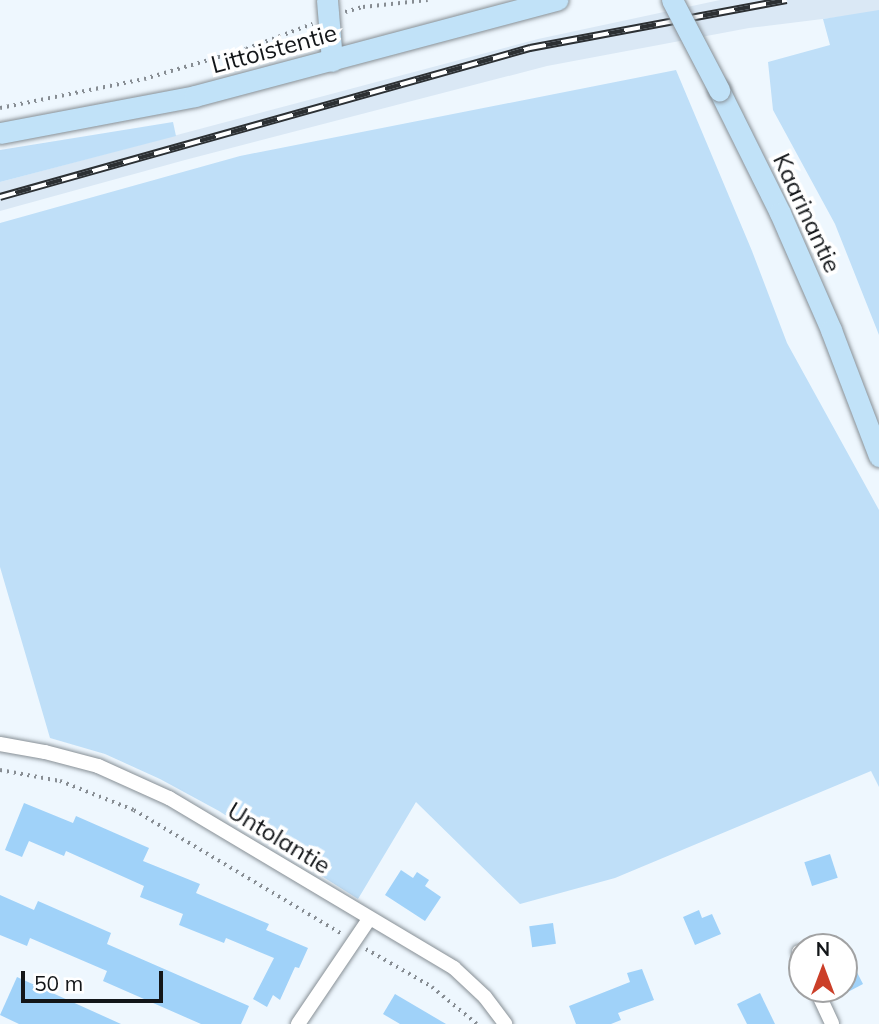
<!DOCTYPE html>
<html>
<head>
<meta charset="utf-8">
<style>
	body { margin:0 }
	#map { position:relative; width:879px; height:1024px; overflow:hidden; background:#eef7fe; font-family:Mulish,sans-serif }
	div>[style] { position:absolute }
	.built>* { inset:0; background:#dae8f5 }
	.green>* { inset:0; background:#bfdff8 }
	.building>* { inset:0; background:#a0d2f9; transform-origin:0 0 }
	.path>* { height:3.5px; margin-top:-1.75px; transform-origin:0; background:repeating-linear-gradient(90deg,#878d93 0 2px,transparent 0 7px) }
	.roads { filter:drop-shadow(0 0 2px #878f95) drop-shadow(0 0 2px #878f95) }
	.street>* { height:14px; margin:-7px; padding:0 7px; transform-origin:7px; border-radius:7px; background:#fff }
	.secondary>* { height:21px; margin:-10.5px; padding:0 10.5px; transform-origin:10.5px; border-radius:10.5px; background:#c1e2f8 }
	.rail>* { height:8px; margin-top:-4px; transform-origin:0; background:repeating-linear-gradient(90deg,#fff 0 16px,#2c3033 0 32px); box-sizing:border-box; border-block:2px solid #2c3033 }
	.bridges { filter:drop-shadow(0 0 2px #878f95) drop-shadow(0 0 2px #878f95) }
	.secondary-bridge>* { height:21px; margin:-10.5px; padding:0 10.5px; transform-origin:10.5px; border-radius:10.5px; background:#c1e2f8 }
	span { translate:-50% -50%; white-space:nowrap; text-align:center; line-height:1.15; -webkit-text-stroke:7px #fff; paint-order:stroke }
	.street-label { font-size:24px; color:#131619 }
	.north { position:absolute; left:788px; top:933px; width:70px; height:70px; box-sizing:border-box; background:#fff; border:2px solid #a1a2a3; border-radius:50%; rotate:0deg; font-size:19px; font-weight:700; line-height:28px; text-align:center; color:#131619 }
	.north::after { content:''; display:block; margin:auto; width:24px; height:32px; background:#cb3f29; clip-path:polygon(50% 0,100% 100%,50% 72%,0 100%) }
	.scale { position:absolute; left:21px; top:971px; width:142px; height:32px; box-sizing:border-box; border:4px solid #131619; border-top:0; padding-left:9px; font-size:21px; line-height:24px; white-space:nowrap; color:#131619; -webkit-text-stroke:5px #fff; paint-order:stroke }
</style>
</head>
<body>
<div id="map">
	<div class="built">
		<i style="clip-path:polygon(720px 0,879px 0,879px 12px,749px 28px,547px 66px,185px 160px,0 211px,0 182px,538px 39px)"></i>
	</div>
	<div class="green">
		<i style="clip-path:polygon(879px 10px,879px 335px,835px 224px,773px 110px,768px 62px,830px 45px,823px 19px)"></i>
		<i style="clip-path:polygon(676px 70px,752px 251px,787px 343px,879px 510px,879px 787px,871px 771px,615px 878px,520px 904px,416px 802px,358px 899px,219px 811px,160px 779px,105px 754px,50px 738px,0 567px,0 223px,240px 156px)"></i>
		<i style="clip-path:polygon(173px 122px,176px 136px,0 182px,0 150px)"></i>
	</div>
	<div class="building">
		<i style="clip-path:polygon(24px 803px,73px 823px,76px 816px,149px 848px,143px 861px,200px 884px,196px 893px,269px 924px,266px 930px,308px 948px,299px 968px,295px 967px,280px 1000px,273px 995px,267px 1007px,253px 999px,274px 958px,226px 938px,224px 943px,179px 925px,183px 914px,140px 897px,144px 886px,66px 851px,64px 856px,29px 841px,22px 857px,5px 850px)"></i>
		<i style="left:830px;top:854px;width:25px;height:27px;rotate:72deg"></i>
		<i style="clip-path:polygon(401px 870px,413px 878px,417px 872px,429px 880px,425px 886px,441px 897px,425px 921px,385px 895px)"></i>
		<i style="clip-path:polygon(0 895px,34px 910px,38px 901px,111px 933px,107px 944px,249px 1006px,241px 1024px,201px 1024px,103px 981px,107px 971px,30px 938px,27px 946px,0 935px)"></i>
		<i style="clip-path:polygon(699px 910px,702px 918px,712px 914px,721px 934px,695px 945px,683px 917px)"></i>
		<i style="left:553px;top:923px;width:21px;height:24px;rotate:82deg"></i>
		<i style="clip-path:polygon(844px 947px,863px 984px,844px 994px)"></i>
		<i style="clip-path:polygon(642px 969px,654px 1000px,618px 1013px,621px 1020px,611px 1024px,576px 1024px,569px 1006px,630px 982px,627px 973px)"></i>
		<i style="clip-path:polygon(17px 977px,121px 1024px,19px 1024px,0 1015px)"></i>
		<i style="clip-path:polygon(760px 993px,775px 1024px,747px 1024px,737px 1004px)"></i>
		<i style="clip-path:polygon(395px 994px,446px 1024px,400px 1024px,383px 1014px)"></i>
	</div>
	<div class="path">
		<i style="left:345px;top:12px;width:19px;rotate:-16deg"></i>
		<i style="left:363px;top:7px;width:65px;rotate:-6.1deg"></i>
		<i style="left:0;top:108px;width:147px;rotate:-11.4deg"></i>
		<i style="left:144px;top:79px;width:106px;rotate:-16.4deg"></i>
		<i style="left:246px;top:49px;width:71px;rotate:-20.7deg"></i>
		<i style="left:0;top:770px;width:61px;rotate:10.4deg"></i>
		<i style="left:60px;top:781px;width:79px;rotate:21.4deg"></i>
		<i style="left:134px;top:810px;width:242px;rotate:30.8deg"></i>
		<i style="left:366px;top:949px;width:76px;rotate:29.9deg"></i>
		<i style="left:432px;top:987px;width:58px;rotate:39.4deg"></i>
	</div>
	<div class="roads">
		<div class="street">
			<i style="left:0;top:744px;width:46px;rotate:10.1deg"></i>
			<i style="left:45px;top:752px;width:55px;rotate:14.8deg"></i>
			<i style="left:98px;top:766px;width:78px;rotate:24.3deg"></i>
			<i style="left:169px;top:798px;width:332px;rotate:30.8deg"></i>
			<i style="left:454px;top:968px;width:42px;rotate:43.1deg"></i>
			<i style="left:485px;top:997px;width:34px;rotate:53deg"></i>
			<i style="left:799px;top:952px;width:8px;rotate:67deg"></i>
			<i style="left:816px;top:989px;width:38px;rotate:65deg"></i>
			<i style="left:298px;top:1024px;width:127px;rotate:-55.9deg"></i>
		</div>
		<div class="secondary">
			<i style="left:327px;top:0;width:61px;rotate:85.3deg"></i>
			<i style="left:719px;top:90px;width:137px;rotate:63.6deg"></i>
			<i style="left:780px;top:213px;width:128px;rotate:66.4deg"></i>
			<i style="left:831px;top:330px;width:135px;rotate:69.1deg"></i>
			<i style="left:0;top:133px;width:198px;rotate:-10.7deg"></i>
			<i style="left:195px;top:96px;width:375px;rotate:-14.9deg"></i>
		</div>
	</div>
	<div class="rail">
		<i style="left:0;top:197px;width:551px;rotate:-15.7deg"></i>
		<i style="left:530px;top:48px;width:261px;rotate:-10.6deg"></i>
	</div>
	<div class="bridges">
		<div class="secondary-bridge">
			<i style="left:672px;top:0;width:102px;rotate:62.4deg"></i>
		</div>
	</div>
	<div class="street-label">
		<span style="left:274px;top:49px;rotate:-15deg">Littoistentie</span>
		<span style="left:807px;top:213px;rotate:65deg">Kaarinantie</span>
		<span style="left:279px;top:838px;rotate:31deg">Untolantie</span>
	</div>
	<div class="north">N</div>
	<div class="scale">50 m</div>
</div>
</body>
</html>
